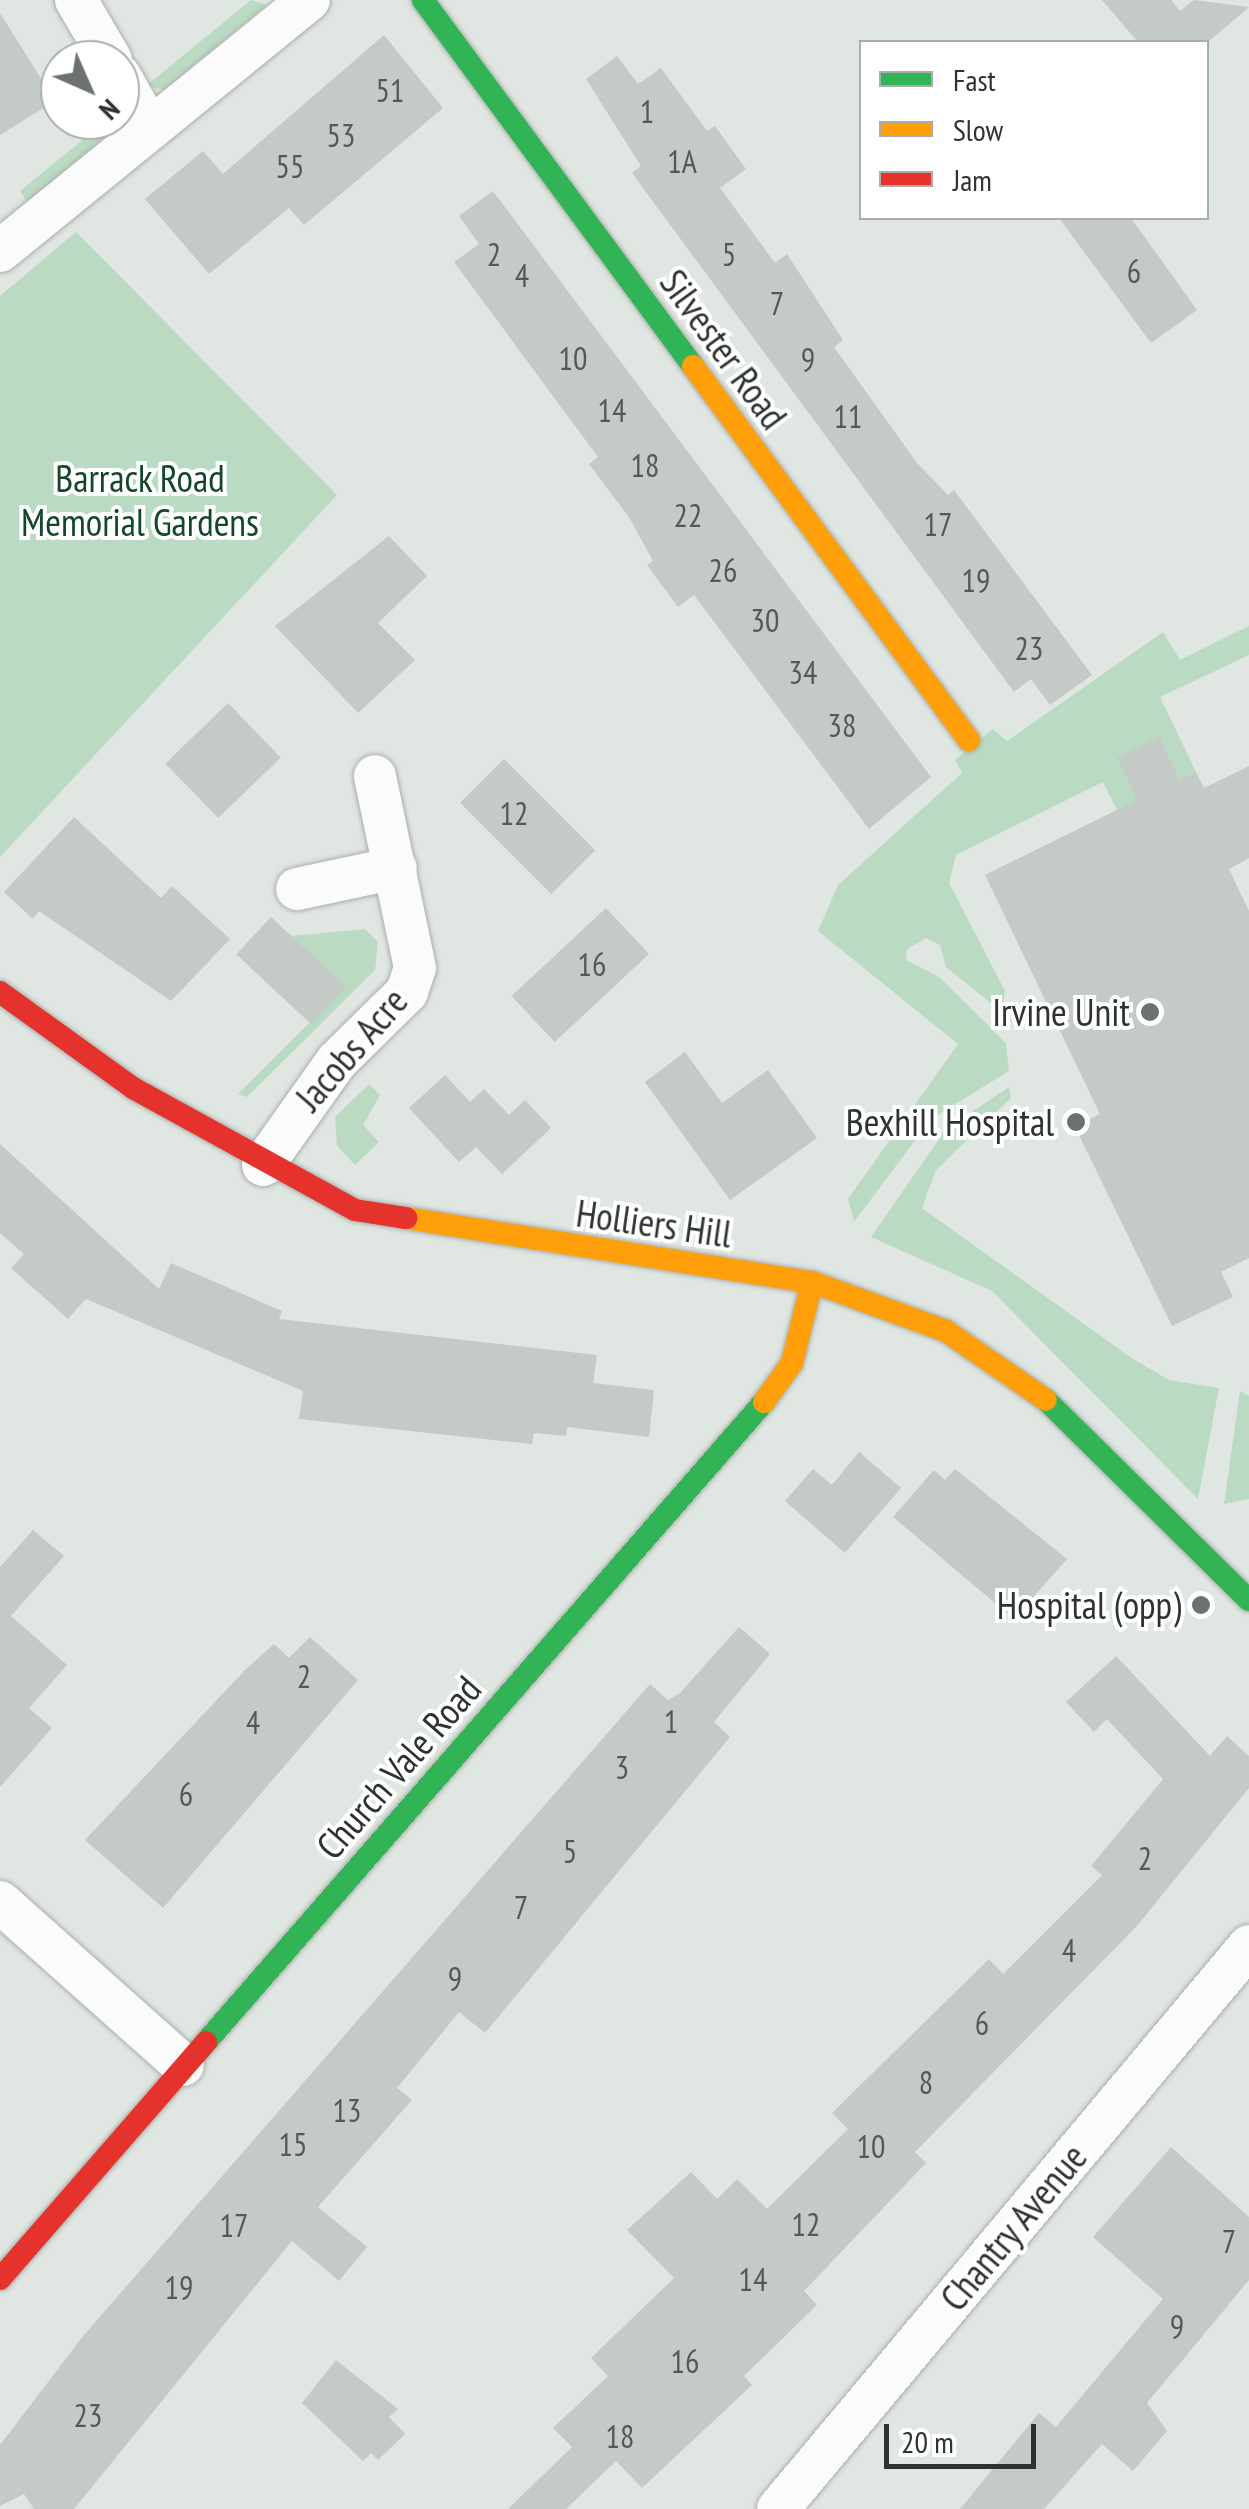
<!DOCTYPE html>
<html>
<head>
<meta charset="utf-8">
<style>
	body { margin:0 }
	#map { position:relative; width:1249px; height:2509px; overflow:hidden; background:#e0e6e1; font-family:"PT Sans Narrow",sans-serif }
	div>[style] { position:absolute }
	.green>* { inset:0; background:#bbdac3 }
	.building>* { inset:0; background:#c4cac6; transform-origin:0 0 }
	.roads { filter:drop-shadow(0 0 2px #aaafab) drop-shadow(0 0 2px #aaafab) }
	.street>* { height:42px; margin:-21px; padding:0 21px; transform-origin:21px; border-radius:21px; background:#fafbfa }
	.fast>* { height:22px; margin:-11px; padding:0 11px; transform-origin:11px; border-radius:11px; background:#30b455 }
	.slow>* { height:22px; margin:-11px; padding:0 11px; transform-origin:11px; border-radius:11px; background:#ff9f0a }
	.jam>* { height:22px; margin:-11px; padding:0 11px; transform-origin:11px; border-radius:11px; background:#e5322d }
	.dots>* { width:28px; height:28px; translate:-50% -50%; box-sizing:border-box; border:5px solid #fff; border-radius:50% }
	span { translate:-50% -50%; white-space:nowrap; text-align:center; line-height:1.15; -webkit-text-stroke:8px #fff; paint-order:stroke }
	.number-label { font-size:32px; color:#535955 }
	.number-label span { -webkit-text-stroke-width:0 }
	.street-label { font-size:38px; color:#2d332f }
	.park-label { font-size:38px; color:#134729 }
	.poi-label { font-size:38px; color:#2d332f }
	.right { translate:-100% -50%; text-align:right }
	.legend { position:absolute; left:859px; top:40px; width:350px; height:180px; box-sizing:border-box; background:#fff; border:2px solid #abadac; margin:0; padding:12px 18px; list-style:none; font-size:30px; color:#2d332f }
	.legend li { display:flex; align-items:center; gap:20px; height:50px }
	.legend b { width:50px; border:2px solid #abadac }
	.north { position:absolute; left:40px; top:40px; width:100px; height:100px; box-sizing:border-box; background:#fff; border:2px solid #abadac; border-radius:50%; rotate:135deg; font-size:28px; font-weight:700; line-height:40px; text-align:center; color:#2d332f }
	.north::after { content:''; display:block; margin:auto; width:35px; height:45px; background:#6c726d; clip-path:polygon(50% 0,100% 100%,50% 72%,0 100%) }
	.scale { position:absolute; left:884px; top:2424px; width:152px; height:45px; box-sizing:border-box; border:5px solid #2d332f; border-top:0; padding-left:12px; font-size:30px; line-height:35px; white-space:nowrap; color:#2d332f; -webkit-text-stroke:8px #fff; paint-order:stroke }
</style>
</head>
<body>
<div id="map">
	<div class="green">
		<i style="clip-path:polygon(251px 0,267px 5px,164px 90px,146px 86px)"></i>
		<i style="clip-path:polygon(120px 111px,121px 117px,117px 128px,27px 202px,20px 191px,107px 120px,120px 120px)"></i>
		<i style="clip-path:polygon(76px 232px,337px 495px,0 857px,0 296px)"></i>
		<i style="clip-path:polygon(1249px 626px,1249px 655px,1160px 697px,1196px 772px,1117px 810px,1103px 782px,956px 855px,949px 883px,1005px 991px,1002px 1012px,946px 967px,940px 945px,926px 938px,907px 949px,906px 960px,939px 977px,1006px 1043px,1009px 1071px,931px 1119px,854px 1222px,848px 1199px,958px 1044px,818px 931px,838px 885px,962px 773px,955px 760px,993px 729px,1007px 741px,1163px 632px,1180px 660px)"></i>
		<i style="clip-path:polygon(365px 929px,378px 942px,375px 970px,247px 1097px,238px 1094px,345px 987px,291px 936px)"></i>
		<i style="clip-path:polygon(369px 1084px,380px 1095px,363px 1125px,379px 1142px,355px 1165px,337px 1146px,335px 1117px)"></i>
		<i style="clip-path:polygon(1009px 1087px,1011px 1098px,936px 1170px,922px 1208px,1133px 1359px,1169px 1380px,1219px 1388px,1198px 1499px,992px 1291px,871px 1237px,946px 1129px)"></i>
		<i style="clip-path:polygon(1240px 1391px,1249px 1396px,1249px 1499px,1224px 1504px)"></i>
	</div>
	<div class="building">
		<i style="clip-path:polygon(1102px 0,1171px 0,1180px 11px,1194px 0,1249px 7px,1208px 42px,1138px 42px)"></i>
		<i style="clip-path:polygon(0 13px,55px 101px,0 135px)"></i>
		<i style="clip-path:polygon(384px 35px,443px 108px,304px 225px,289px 208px,209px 274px,145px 199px,203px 151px,223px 174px)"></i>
		<i style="clip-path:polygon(617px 56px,638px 84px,661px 68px,707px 131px,715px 126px,746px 169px,720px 188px,775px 263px,787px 254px,843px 340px,834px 347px,917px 463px,948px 495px,954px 490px,1092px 675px,1050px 705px,1031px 679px,1014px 692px,632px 173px,641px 166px,586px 79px)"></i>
		<i style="clip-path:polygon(493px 191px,931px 777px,869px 829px,694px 595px,678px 607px,647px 565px,653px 561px,629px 517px,589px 464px,598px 457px,454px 262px,479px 244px,459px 216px)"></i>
		<i style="clip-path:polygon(1059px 218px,1131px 218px,1197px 310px,1151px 343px)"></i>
		<i style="clip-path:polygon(389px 536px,427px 576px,378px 623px,415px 660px,358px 713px,275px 626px)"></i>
		<i style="left:228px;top:703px;width:76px;height:87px;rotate:46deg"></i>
		<i style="clip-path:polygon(1160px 737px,1179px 780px,1196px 772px,1204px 788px,1249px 766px,1249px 858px,1229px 869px,1249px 911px,1249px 1258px,1221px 1272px,1233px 1297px,1172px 1326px,1075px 1127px,1100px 1114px,985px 875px,1137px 800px,1117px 757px)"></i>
		<i style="left:504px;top:759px;width:129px;height:62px;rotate:45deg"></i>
		<i style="clip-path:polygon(74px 817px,161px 898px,172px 886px,230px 939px,171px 1001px,39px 911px,33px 919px,4px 892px)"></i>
		<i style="left:606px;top:908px;width:63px;height:129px;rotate:47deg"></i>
		<i style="left:271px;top:917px;width:103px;height:51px;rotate:43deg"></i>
		<i style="clip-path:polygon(685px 1052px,722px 1103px,768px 1070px,817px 1138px,730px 1200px,645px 1082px)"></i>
		<i style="clip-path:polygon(445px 1075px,470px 1102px,484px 1089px,509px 1115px,525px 1100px,551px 1128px,502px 1174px,476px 1147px,459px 1162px,409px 1108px)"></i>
		<i style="clip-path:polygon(0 1144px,159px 1289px,171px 1263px,282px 1311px,279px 1319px,597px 1355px,593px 1383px,654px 1390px,649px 1437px,567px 1427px,566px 1436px,534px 1433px,532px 1444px,299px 1419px,303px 1391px,86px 1299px,68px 1319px,11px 1268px,24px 1254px,0 1233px)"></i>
		<i style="clip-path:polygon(859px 1452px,901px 1488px,845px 1553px,785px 1501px,813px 1469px,832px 1485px)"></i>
		<i style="clip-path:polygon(955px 1469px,1067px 1559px,1014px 1619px,893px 1517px,934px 1470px,945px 1480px)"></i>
		<i style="clip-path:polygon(33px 1530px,64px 1556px,11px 1616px,67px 1665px,29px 1708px,52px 1728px,0 1787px,0 1567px)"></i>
		<i style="clip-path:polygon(739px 1627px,770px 1654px,714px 1722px,730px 1737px,485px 2033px,459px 2012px,397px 2088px,412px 2100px,318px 2207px,367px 2247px,339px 2281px,292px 2241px,74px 2509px,34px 2509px,24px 2494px,0 2506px,0 2445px,84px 2335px,650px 1684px,668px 1700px,680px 1693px)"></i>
		<i style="clip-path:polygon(310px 1637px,358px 1680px,163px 1908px,85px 1840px,245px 1670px,274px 1644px,289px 1658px)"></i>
		<i style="clip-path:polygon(1116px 1656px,1210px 1756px,1227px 1736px,1249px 1756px,1249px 1788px,1136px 1927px,915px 2152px,926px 2163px,804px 2291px,817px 2305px,744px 2376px,752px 2385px,642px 2488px,616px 2461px,566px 2509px,508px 2509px,572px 2447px,553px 2428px,608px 2376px,591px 2358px,674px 2278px,627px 2230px,691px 2172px,717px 2199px,737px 2179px,767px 2209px,848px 2129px,832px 2113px,989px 1959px,1003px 1974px,1102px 1875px,1091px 1866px,1163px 1779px,1107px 1719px,1094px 1732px,1066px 1702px)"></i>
		<i style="clip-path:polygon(1171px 2147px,1249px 2217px,1249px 2280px,1147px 2403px,1167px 2431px,1133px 2471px,1102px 2444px,1044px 2509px,960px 2509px,1039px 2413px,1056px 2427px,1163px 2299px,1093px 2237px)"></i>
		<i style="clip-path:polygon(336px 2360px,398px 2409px,389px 2417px,405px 2434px,378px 2460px,371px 2453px,363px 2461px,302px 2403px)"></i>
	</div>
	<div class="roads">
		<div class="street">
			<i style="left:76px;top:0;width:69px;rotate:59.7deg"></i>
			<i style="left:120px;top:76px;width:61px;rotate:60.5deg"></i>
			<i style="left:0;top:251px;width:398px;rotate:-39.1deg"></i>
			<i style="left:297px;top:889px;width:101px;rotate:-12deg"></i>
			<i style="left:263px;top:1165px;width:128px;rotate:-54.6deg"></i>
			<i style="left:337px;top:1061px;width:98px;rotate:-44.6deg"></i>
			<i style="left:407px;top:992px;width:25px;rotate:-72deg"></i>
			<i style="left:415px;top:968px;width:196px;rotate:-101.8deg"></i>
			<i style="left:0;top:1902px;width:245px;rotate:41.7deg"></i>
			<i style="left:778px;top:2509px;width:734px;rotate:-50.08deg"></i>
		</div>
		<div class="fast">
			<i style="left:423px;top:0;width:455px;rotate:53.6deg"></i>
			<i style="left:1046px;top:1400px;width:285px;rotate:44.6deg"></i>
			<i style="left:206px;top:2042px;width:849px;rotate:-48.92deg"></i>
		</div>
		<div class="slow">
			<i style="left:693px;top:366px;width:465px;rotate:53.6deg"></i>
			<i style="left:406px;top:1218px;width:411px;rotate:9deg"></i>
			<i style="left:812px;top:1282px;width:143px;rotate:20.1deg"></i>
			<i style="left:946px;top:1331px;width:121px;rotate:34.6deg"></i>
			<i style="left:764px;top:1402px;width:48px;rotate:-54.3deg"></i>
			<i style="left:792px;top:1363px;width:83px;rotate:-76.1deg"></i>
		</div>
		<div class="jam">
			<i style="left:0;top:992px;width:164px;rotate:35.8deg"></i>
			<i style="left:133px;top:1088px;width:253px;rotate:28.8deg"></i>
			<i style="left:355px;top:1210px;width:52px;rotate:8.9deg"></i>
			<i style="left:0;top:2279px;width:314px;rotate:-49deg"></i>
		</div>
	</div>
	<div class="dots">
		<i style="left:1150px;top:1012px;background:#6c726d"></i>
		<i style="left:1076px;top:1122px;background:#6c726d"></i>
		<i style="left:1201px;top:1605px;background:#6c726d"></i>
	</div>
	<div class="number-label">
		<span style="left:390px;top:90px">51</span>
		<span style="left:647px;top:111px">1</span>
		<span style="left:341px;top:135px">53</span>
		<span style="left:682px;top:161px">1A</span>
		<span style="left:290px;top:166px">55</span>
		<span style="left:494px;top:254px">2</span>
		<span style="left:729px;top:254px">5</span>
		<span style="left:1134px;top:271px">6</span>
		<span style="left:522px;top:275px">4</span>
		<span style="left:777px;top:303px">7</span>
		<span style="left:573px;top:358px">10</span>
		<span style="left:808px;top:359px">9</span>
		<span style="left:612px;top:410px">14</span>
		<span style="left:848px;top:416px">11</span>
		<span style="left:645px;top:465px">18</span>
		<span style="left:688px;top:515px">22</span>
		<span style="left:938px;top:524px">17</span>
		<span style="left:723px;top:570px">26</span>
		<span style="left:976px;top:580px">19</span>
		<span style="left:765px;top:620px">30</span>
		<span style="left:1029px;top:648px">23</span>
		<span style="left:803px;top:672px">34</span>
		<span style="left:842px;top:725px">38</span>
		<span style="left:514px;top:813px">12</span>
		<span style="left:592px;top:964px">16</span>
		<span style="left:304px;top:1676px">2</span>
		<span style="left:671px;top:1721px">1</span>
		<span style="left:253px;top:1722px">4</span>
		<span style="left:622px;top:1767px">3</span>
		<span style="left:186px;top:1794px">6</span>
		<span style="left:570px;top:1851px">5</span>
		<span style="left:1145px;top:1858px">2</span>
		<span style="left:521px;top:1907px">7</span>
		<span style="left:1069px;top:1950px">4</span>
		<span style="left:455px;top:1978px">9</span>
		<span style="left:982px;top:2023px">6</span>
		<span style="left:926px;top:2082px">8</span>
		<span style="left:347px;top:2110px">13</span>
		<span style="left:293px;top:2144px">15</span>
		<span style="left:871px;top:2146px">10</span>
		<span style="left:806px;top:2224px">12</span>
		<span style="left:234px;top:2225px">17</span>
		<span style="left:1229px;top:2241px">7</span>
		<span style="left:753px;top:2279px">14</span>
		<span style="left:179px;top:2287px">19</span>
		<span style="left:1177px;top:2326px">9</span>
		<span style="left:685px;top:2361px">16</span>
		<span style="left:88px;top:2415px">23</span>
		<span style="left:620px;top:2436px">18</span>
	</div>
	<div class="street-label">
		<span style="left:724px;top:349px;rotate:54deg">Silvester Road</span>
		<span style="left:351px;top:1049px;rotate:-49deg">Jacobs Acre</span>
		<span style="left:654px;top:1223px;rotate:8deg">Holliers Hill</span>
		<span style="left:398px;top:1767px;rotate:-49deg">Church Vale Road</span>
		<span style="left:1013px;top:2227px;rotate:-50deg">Chantry Avenue</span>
	</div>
	<div class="park-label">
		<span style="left:140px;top:500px">Barrack Road<br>Memorial Gardens</span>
	</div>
	<div class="poi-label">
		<span class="right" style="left:1130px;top:1012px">Irvine Unit</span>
		<span class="right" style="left:1054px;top:1122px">Bexhill Hospital</span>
		<span class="right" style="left:1181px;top:1605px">Hospital (opp)</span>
	</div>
	<ul class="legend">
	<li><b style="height:12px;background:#30b455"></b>Fast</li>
	<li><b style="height:12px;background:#ff9f0a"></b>Slow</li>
	<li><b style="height:12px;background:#e5322d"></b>Jam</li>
	</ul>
	<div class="north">N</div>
	<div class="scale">20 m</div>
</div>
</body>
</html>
